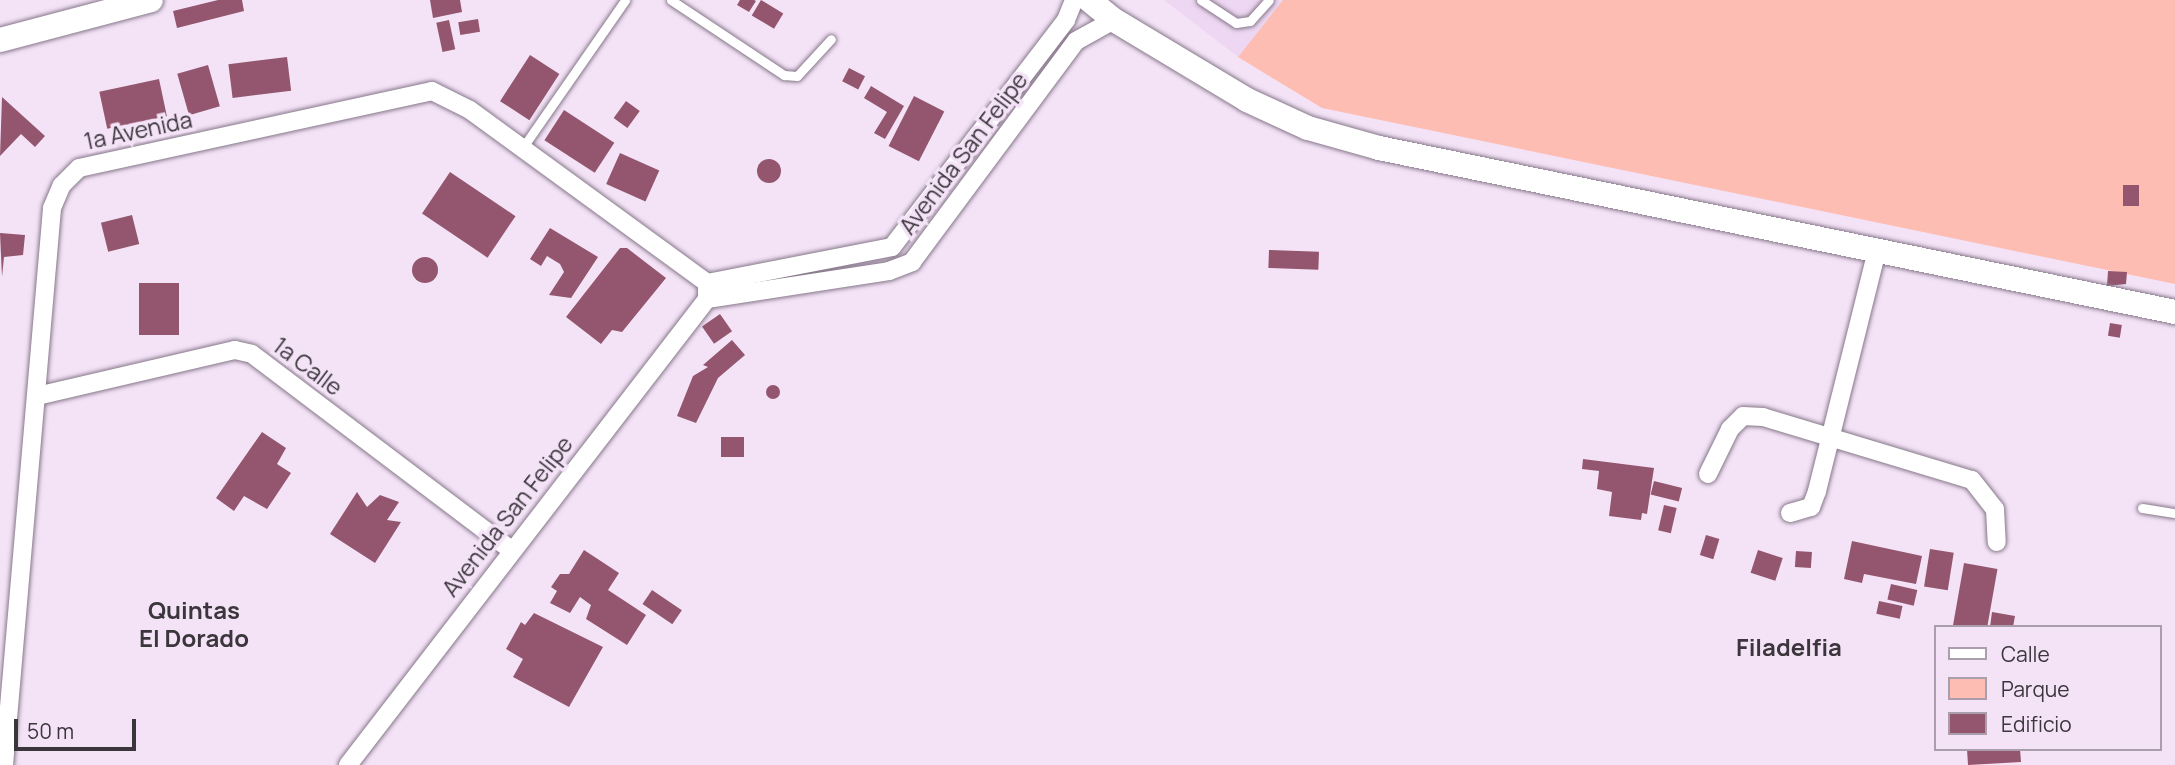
<!DOCTYPE html>
<html>
<head>
<meta charset="utf-8">
<style>
	body { margin:0 }
	#map { position:relative; width:2175px; height:765px; overflow:hidden; background:#f4e3f7; font-family:Manrope,sans-serif }
	div>[style] { position:absolute }
	.built>* { inset:0; background:#edd7f2 }
	.green>* { inset:0; background:#fdbdb2 }
	.building>* { inset:0; background:#93566e; transform-origin:0 0 }
	.round { border-radius:50% }
	.roads { filter:drop-shadow(0 0 2px #867789) drop-shadow(0 0 2px #867789) }
	.lane>* { height:9px; margin:-4.5px; padding:0 4.5px; transform-origin:4.5px; border-radius:4.5px; background:#fff }
	.street>* { height:18px; margin:-9px; padding:0 9px; transform-origin:9px; border-radius:9px; background:#fff }
	.secondary>* { height:24px; margin:-12px; padding:0 12px; transform-origin:12px; border-radius:12px; background:#fff }
	span { translate:-50% -50%; white-space:nowrap; text-align:center; line-height:1.15; -webkit-text-stroke:7px #f4e3f7; paint-order:stroke }
	.street-label { font-size:23px; color:#3b353c }
	.neighbourhood-label { font-size:24px; color:#3b353c; font-weight:700 }
	.legend { position:absolute; left:1934px; top:625px; width:228px; height:126px; box-sizing:border-box; background:#f4e3f7; border:2px solid #aa9dac; margin:0; padding:9px 12px; list-style:none; font-size:21px; color:#3b353c }
	.legend li { display:flex; align-items:center; gap:14px; height:35px }
	.legend b { width:35px; border:2px solid #aa9dac }
	.scale { position:absolute; left:14px; top:719px; width:122px; height:32px; box-sizing:border-box; border:4px solid #3b353c; border-top:0; padding-left:9px; font-size:21px; line-height:24px; white-space:nowrap; color:#3b353c; -webkit-text-stroke:5px #f4e3f7; paint-order:stroke }
</style>
</head>
<body>
<div id="map">
	<div class="built">
		<i style="clip-path:polygon(1164px 0,1283px 0,1238px 57px)"></i>
	</div>
	<div class="green">
		<i style="clip-path:polygon(1283px 0,2175px 0,2175px 284px,1322px 108px,1238px 57px)"></i>
	</div>
	<div class="building">
		<i style="clip-path:polygon(218px 0,242px 0,244px 11px,177px 28px,173px 11px)"></i>
		<i style="clip-path:polygon(430px 0,460px 0,462px 12px,433px 18px)"></i>
		<i style="clip-path:polygon(740px 0,754px 0,756px 1px,749px 12px,737px 5px)"></i>
		<i style="left:761px;top:0;width:26px;height:18px;rotate:31deg"></i>
		<i style="left:478px;top:19px;width:13px;height:20px;rotate:81deg"></i>
		<i style="left:449px;top:20px;width:30px;height:13px;rotate:78deg"></i>
		<i style="left:530px;top:55px;width:35px;height:55px;rotate:33deg"></i>
		<i style="left:287px;top:57px;width:34px;height:59px;rotate:83deg"></i>
		<i style="left:208px;top:65px;width:43px;height:32px;rotate:74deg"></i>
		<i style="left:849px;top:68px;width:18px;height:15px;rotate:27deg"></i>
		<i style="left:159px;top:79px;width:38px;height:61px;rotate:78deg"></i>
		<i style="clip-path:polygon(871px 86px,904px 106px,885px 139px,874px 133px,887px 112px,864px 98px)"></i>
		<i style="left:914px;top:96px;width:34px;height:56px;rotate:27deg"></i>
		<i style="clip-path:polygon(2px 97px,45px 136px,35px 147px,21px 134px,0 156px)"></i>
		<i style="left:626px;top:101px;width:17px;height:21px;rotate:36deg"></i>
		<i style="left:564px;top:110px;width:60px;height:36px;rotate:33deg"></i>
		<i style="left:620px;top:153px;width:43px;height:34px;rotate:24deg"></i>
		<i class="round" style="left:757px;top:159px;width:24px;height:24px"></i>
		<i style="left:450px;top:172px;width:79px;height:50px;rotate:34deg"></i>
		<i style="left:2123px;top:185px;width:16px;height:21px"></i>
		<i style="left:132px;top:215px;width:30px;height:32px;rotate:76deg"></i>
		<i style="clip-path:polygon(550px 228px,598px 257px,571px 298px,549px 295px,564px 272px,560px 264px,547px 256px,541px 266px,530px 259px)"></i>
		<i style="clip-path:polygon(0 233px,25px 235px,23px 255px,4px 257px,2px 277px)"></i>
		<i style="clip-path:polygon(620px 248px,627px 248px,666px 278px,622px 332px,612px 330px,601px 344px,566px 317px)"></i>
		<i style="left:1269px;top:250px;width:50px;height:18px;rotate:2deg"></i>
		<i class="round" style="left:412px;top:257px;width:26px;height:26px"></i>
		<i style="clip-path:polygon(2108px 271px,2127px 272px,2126px 284px,2107px 286px)"></i>
		<i style="left:139px;top:283px;width:40px;height:52px"></i>
		<i style="left:720px;top:314px;width:21px;height:22px;rotate:55deg"></i>
		<i style="left:2110px;top:323px;width:12px;height:13px;rotate:9deg"></i>
		<i style="clip-path:polygon(732px 340px,745px 355px,718px 378px,696px 423px,677px 416px,693px 376px,708px 367px,703px 365px)"></i>
		<i class="round" style="left:766px;top:385px;width:14px;height:14px"></i>
		<i style="clip-path:polygon(262px 432px,286px 448px,277px 464px,291px 473px,267px 509px,244px 496px,234px 511px,216px 498px)"></i>
		<i style="left:721px;top:437px;width:23px;height:20px"></i>
		<i style="clip-path:polygon(1583px 459px,1654px 468px,1647px 514px,1642px 513px,1641px 520px,1609px 516px,1612px 492px,1597px 489px,1599px 471px,1582px 469px)"></i>
		<i style="left:1654px;top:481px;width:29px;height:14px;rotate:14deg"></i>
		<i style="clip-path:polygon(357px 492px,367px 507px,380px 495px,399px 502px,387px 520px,401px 522px,375px 563px,330px 534px)"></i>
		<i style="left:1664px;top:505px;width:13px;height:26px;rotate:13deg"></i>
		<i style="left:1706px;top:535px;width:14px;height:21px;rotate:17deg"></i>
		<i style="clip-path:polygon(1852px 541px,1922px 556px,1916px 584px,1864px 574px,1862px 583px,1844px 579px)"></i>
		<i style="left:1930px;top:549px;width:24px;height:38px;rotate:9deg"></i>
		<i style="clip-path:polygon(584px 550px,619px 573px,608px 590px,646px 615px,627px 645px,586px 619px,591px 605px,580px 597px,570px 613px,550px 603px,557px 591px,551px 587px,560px 574px,569px 574px)"></i>
		<i style="left:1758px;top:550px;width:26px;height:24px;rotate:18deg"></i>
		<i style="left:1796px;top:551px;width:16px;height:16px;rotate:4deg"></i>
		<i style="left:1964px;top:563px;width:34px;height:65px;rotate:10deg"></i>
		<i style="left:1891px;top:584px;width:27px;height:16px;rotate:13deg"></i>
		<i style="left:652px;top:590px;width:36px;height:17px;rotate:34deg"></i>
		<i style="left:1879px;top:601px;width:24px;height:13px;rotate:12deg"></i>
		<i style="clip-path:polygon(1992px 612px,2015px 616px,2013px 627px,1990px 627px)"></i>
		<i style="clip-path:polygon(534px 613px,603px 647px,569px 707px,513px 677px,523px 659px,506px 649px,521px 622px,525px 625px)"></i>
		<i style="clip-path:polygon(1967px 749px,2020px 749px,2021px 762px,1968px 765px)"></i>
	</div>
	<div class="roads">
		<div class="lane">
			<i style="left:671px;top:0;width:136px;rotate:33.6deg"></i>
			<i style="left:784px;top:75px;width:13px;rotate:4deg"></i>
			<i style="left:797px;top:76px;width:50px;rotate:-47.4deg"></i>
			<i style="left:1201px;top:0;width:42px;rotate:33.3deg"></i>
			<i style="left:1236px;top:23px;width:14px;rotate:-8deg"></i>
			<i style="left:1250px;top:21px;width:28px;rotate:-48deg"></i>
			<i style="left:523px;top:147px;width:179px;rotate:-55.2deg"></i>
			<i style="left:2142px;top:508px;width:33px;rotate:9deg"></i>
		</div>
		<div class="street">
			<i style="left:707px;top:283px;width:188px;rotate:-11deg"></i>
			<i style="left:892px;top:247px;width:286px;rotate:-52.5deg"></i>
			<i style="left:1066px;top:20px;width:22px;rotate:-68deg"></i>
			<i style="left:707px;top:299px;width:184px;rotate:-8.7deg"></i>
			<i style="left:889px;top:271px;width:25px;rotate:-21deg"></i>
			<i style="left:912px;top:262px;width:275px;rotate:-53.4deg"></i>
			<i style="left:1076px;top:41px;width:43px;rotate:-28.9deg"></i>
			<i style="left:37px;top:396px;width:203px;rotate:-13.1deg"></i>
			<i style="left:235px;top:350px;width:17px;rotate:13deg"></i>
			<i style="left:252px;top:354px;width:325px;rotate:37.1deg"></i>
			<i style="left:1708px;top:474px;width:50px;rotate:-63.9deg"></i>
			<i style="left:1730px;top:429px;width:18px;rotate:-45deg"></i>
			<i style="left:1743px;top:416px;width:20px;rotate:3deg"></i>
			<i style="left:1763px;top:417px;width:218px;rotate:16.8deg"></i>
			<i style="left:1972px;top:480px;width:37px;rotate:52deg"></i>
			<i style="left:1995px;top:509px;width:33px;rotate:87deg"></i>
			<i style="left:1790px;top:513px;width:22px;rotate:-16deg"></i>
			<i style="left:1811px;top:507px;width:17px;rotate:-69deg"></i>
			<i style="left:1817px;top:491px;width:248px;rotate:-76deg"></i>
			<i style="left:4px;top:765px;width:559px;rotate:-85.07deg"></i>
			<i style="left:52px;top:208px;width:25px;rotate:-67deg"></i>
			<i style="left:62px;top:185px;width:24px;rotate:-45deg"></i>
			<i style="left:79px;top:168px;width:361px;rotate:-12.3deg"></i>
			<i style="left:432px;top:91px;width:42px;rotate:26.6deg"></i>
			<i style="left:470px;top:110px;width:293px;rotate:36.1deg"></i>
			<i style="left:348px;top:765px;width:588px;rotate:-52.39deg"></i>
			<i style="left:707px;top:299px;width:16px;rotate:-90deg"></i>
		</div>
		<div class="secondary">
			<i style="left:1089px;top:0;width:32px;rotate:39deg"></i>
			<i style="left:1114px;top:20px;width:155px;rotate:31deg"></i>
			<i style="left:1247px;top:100px;width:67px;rotate:24.7deg"></i>
			<i style="left:1308px;top:128px;width:74px;rotate:15.7deg"></i>
			<i style="left:1379px;top:148px;width:813px;rotate:11.64deg"></i>
			<i style="left:0;top:40px;width:156px;rotate:-14.8deg"></i>
		</div>
	</div>
	<div class="street-label">
		<span style="left:138px;top:130px;rotate:-12deg">1a Avenida</span>
		<span style="left:963px;top:153px;rotate:-53deg">Avenida San Felipe</span>
		<span style="left:308px;top:366px;rotate:37deg">1a Calle</span>
		<span style="left:507px;top:516px;rotate:-52deg">Avenida San Felipe</span>
	</div>
	<div class="neighbourhood-label">
		<span style="left:194px;top:624px">Quintas<br>El Dorado</span>
		<span style="left:1789px;top:647px">Filadelfia</span>
	</div>
	<ul class="legend">
	<li><b style="height:9px;background:#fff"></b>Calle</li>
	<li><b style="height:19px;background:#fdbdb2"></b>Parque</li>
	<li><b style="height:19px;background:#93566e"></b>Edificio</li>
	</ul>
	<div class="scale">50 m</div>
</div>
</body>
</html>
